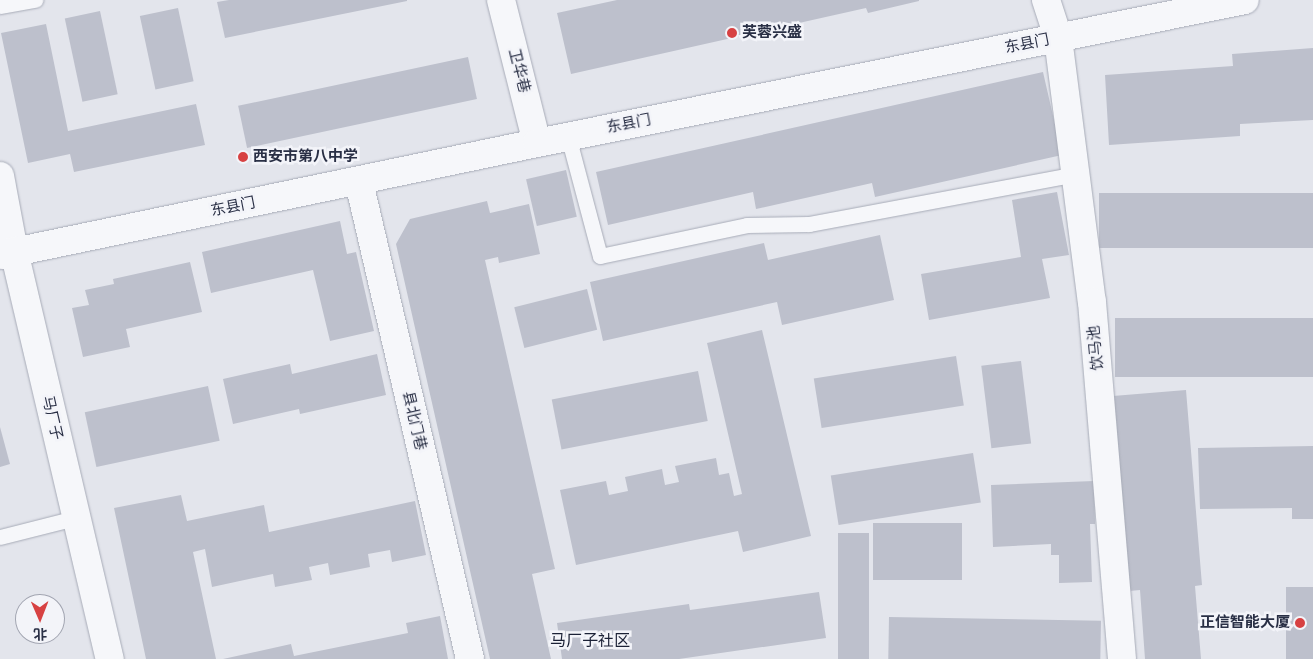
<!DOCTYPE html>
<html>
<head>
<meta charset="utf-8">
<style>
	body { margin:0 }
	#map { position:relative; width:1313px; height:659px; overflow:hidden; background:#e3e5ec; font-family:Karla,"Noto Sans SC",sans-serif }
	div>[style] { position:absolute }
	.building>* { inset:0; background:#bdc0cc; transform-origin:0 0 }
	.roads { filter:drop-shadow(0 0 1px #a7abb7) drop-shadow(0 0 1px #a7abb7) }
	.service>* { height:15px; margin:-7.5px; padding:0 7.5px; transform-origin:7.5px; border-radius:7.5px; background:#f6f7fa }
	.minor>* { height:28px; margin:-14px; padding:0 14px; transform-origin:14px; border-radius:14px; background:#f6f7fa }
	.tertiary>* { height:28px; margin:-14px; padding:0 14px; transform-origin:14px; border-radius:14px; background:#f6f7fa }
	.dots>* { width:14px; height:14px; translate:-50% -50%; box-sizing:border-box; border:2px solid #f3f4f9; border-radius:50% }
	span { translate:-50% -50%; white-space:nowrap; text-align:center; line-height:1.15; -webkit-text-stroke:5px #f3f4f9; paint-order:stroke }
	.poi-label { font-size:15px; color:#292f45; font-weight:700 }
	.left { translate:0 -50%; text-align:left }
	.right { translate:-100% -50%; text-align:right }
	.street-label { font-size:15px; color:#292f45 }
	.neighbourhood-label { font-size:16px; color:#1b2136 }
	.north { position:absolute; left:15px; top:594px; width:50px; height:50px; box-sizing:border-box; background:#f3f4f9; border:1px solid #a2a5b1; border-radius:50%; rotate:179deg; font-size:14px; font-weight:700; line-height:20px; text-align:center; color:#292f45 }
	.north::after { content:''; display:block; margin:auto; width:18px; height:22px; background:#d74142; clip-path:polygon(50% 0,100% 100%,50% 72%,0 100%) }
</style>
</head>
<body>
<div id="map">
	<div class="building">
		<i style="clip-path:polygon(229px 0,407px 0,407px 1px,225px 38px,217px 2px)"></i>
		<i style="clip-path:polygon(617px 0,919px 0,919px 1px,868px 13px,866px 8px,571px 74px,557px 13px)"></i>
		<i style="left:178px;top:8px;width:75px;height:39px;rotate:78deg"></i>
		<i style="left:100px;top:11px;width:85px;height:36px;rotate:78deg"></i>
		<i style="clip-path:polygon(46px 24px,68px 131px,196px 104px,205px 145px,74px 172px,70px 154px,28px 163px,1px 33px)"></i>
		<i style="clip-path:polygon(1313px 48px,1313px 120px,1240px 124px,1240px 136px,1109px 145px,1105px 75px,1233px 66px,1232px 54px)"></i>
		<i style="left:468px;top:57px;width:43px;height:235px;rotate:78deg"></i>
		<i style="clip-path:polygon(1043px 72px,1062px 155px,875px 197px,872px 183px,756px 209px,753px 192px,608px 225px,596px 172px)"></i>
		<i style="left:566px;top:170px;width:48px;height:41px;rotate:77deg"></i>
		<i style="clip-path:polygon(1057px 192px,1069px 255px,1042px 259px,1050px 298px,929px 320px,921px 274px,1021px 257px,1012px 200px)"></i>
		<i style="left:1313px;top:193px;width:55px;height:214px;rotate:90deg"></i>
		<i style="clip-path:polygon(487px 201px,490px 213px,529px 204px,540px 254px,499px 263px,498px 257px,485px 260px,555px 569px,532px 574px,551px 659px,490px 659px,396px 244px,410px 219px)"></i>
		<i style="clip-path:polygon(340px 221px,347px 254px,356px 252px,374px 331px,330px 341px,313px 270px,211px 293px,202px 252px)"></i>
		<i style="clip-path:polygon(880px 235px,894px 300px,782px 325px,777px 302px,603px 341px,590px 282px,764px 243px,768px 260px)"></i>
		<i style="clip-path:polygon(190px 262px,202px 312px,126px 329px,130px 347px,83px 357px,72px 308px,89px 305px,85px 290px,114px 284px,113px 279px)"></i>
		<i style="left:587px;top:289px;width:42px;height:75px;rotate:76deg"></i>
		<i style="left:1313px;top:318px;width:59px;height:198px;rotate:90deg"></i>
		<i style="clip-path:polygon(762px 330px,811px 536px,743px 552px,738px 531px,576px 565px,560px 490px,606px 481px,609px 495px,628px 491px,625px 477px,662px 469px,665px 485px,679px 482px,675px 466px,716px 458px,719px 475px,729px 473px,734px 496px,742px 494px,707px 343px)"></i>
		<i style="clip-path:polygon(377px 354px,386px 395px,300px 414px,299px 409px,233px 424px,223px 379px,290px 364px,292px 374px)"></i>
		<i style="left:956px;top:356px;width:50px;height:144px;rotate:81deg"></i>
		<i style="left:1021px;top:361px;width:83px;height:40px;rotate:83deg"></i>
		<i style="left:698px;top:371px;width:51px;height:149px;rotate:79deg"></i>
		<i style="left:208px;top:386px;width:56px;height:126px;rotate:78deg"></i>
		<i style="clip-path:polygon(1186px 390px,1202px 585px,1195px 586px,1201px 659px,1145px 659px,1140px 590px,1129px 591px,1113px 396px)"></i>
		<i style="clip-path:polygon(0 427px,10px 464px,0 467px)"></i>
		<i style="clip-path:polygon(1313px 446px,1313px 519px,1292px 519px,1292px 508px,1200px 509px,1198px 448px)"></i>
		<i style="left:973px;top:453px;width:50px;height:144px;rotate:81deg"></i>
		<i style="clip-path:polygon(1094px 481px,1095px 524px,1090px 524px,1092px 582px,1059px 583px,1059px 555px,1051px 555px,1051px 544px,993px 547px,991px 485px)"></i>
		<i style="clip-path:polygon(181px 495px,187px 521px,264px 505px,269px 532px,415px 501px,426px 555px,392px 562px,390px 550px,368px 554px,370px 567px,330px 575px,328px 563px,309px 567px,312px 580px,275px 587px,273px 574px,212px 587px,205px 549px,193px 552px,216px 659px,146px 659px,114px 508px)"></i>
		<i style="left:962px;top:523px;width:57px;height:89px;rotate:90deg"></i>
		<i style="left:838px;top:533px;width:31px;height:126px"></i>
		<i style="left:1313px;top:587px;width:72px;height:27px;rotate:90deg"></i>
		<i style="clip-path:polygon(819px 592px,826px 638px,679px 659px,562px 659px,557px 623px,689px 604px,690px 610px)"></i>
		<i style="clip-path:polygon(440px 616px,448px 659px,223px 659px,291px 644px,294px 656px,408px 633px,406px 623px)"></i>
		<i style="left:889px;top:617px;width:212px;height:42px;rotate:1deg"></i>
	</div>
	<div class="roads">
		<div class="service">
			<i style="left:0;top:6px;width:36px;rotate:-10deg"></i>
			<i style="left:568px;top:136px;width:124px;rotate:75.1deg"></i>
			<i style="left:600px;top:256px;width:150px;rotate:-11.9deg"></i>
			<i style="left:747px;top:225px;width:62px;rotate:-0.9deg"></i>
			<i style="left:809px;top:224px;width:272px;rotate:-10.6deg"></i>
			<i style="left:0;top:537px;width:77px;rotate:-14.2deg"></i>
		</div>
		<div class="minor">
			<i style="left:501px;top:0;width:147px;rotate:75.9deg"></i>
			<i style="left:1046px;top:0;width:40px;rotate:72deg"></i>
			<i style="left:1058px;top:38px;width:266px;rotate:82.7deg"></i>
			<i style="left:1092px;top:302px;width:358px;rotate:85.2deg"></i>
			<i style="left:0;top:176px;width:76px;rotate:79.4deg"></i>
			<i style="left:359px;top:182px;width:490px;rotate:76.9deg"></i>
		</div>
		<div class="tertiary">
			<i style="left:14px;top:251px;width:419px;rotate:76.8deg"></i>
			<i style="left:0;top:255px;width:549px;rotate:-11.78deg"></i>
			<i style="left:537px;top:143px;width:722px;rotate:-11.42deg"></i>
		</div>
	</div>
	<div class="dots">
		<i style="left:732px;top:33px;background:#d74142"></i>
		<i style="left:243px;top:157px;background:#d74142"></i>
		<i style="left:1300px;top:623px;background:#d74142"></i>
	</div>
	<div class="poi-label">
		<span class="left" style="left:742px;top:33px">芙蓉兴盛</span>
		<span class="left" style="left:253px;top:157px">西安市第八中学</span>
		<span class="right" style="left:1290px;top:623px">正信智能大厦</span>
	</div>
	<div class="street-label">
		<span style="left:1027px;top:44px;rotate:-11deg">东县门</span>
		<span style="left:519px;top:71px;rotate:76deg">卫华巷</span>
		<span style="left:629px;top:124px;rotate:-11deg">东县门</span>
		<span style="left:233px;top:207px;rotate:-11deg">东县门</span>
		<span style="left:1096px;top:348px;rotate:-95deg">饮马池</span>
		<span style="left:52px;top:418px;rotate:77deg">马厂子</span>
		<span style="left:414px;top:421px;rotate:77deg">县北门巷</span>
	</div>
	<div class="neighbourhood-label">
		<span style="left:590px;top:641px">马厂子社区</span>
	</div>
	<div class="north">北</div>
</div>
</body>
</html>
